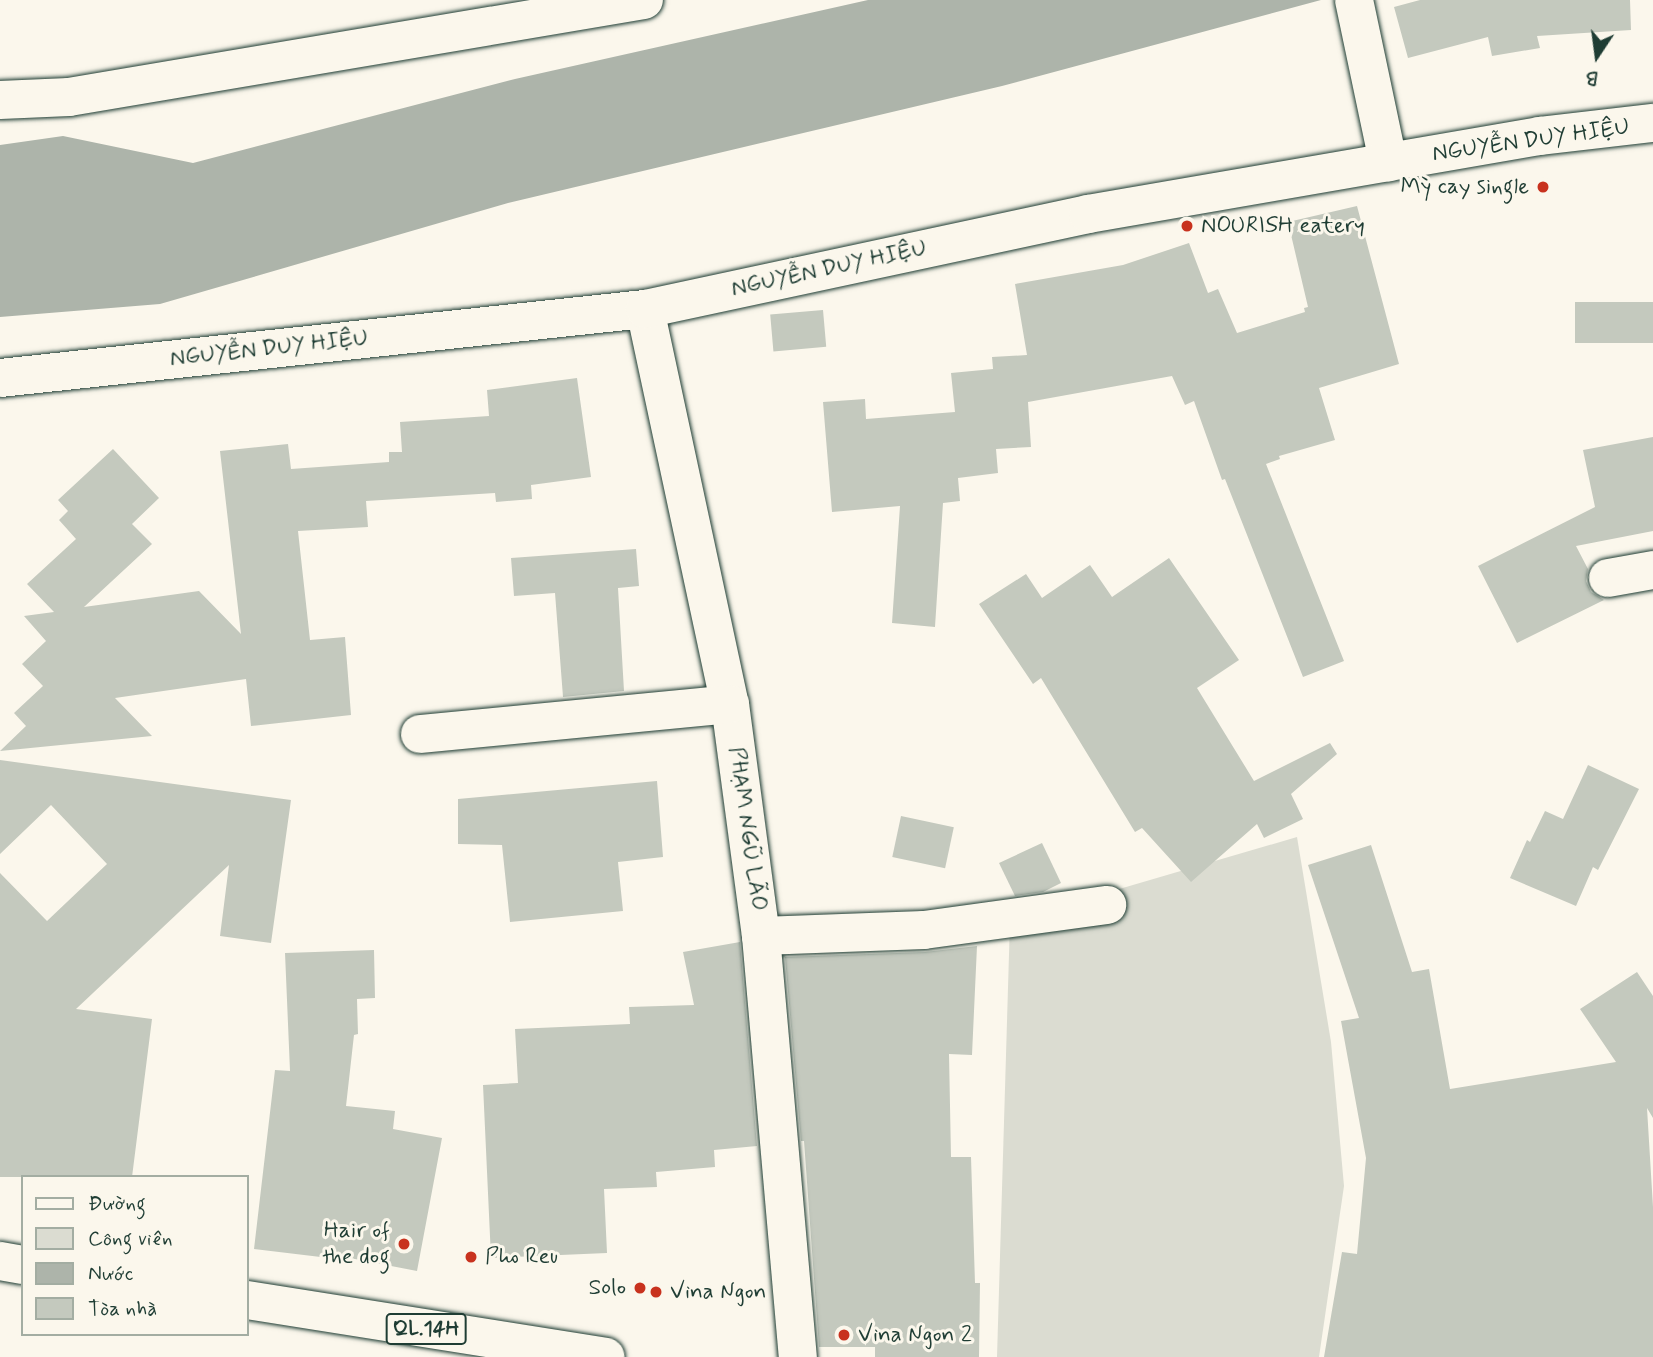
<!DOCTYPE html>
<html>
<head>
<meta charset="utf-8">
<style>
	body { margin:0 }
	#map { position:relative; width:1653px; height:1357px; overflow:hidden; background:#fbf7ec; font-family:Mynerve,sans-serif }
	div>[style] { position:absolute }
	.green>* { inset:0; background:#dbdcd1 }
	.water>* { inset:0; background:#adb4aa }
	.building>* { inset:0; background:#c4c9be; transform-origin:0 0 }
	.roads { filter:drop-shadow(0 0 2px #1f3d34) drop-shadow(0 0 2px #1f3d34) }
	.minor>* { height:38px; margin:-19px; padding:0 19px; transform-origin:19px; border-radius:19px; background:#fbf7ec }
	.major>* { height:38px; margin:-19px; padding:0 19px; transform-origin:19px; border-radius:19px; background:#fbf7ec }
	.dots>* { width:19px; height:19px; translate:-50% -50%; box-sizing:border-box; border:4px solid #fbf7ec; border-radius:50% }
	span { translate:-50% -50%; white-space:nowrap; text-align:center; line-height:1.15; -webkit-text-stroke:6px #fbf7ec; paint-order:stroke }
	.shield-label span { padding:2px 5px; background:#fbf7ec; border:2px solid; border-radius:5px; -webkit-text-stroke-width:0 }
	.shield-label { font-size:21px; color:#1f3d34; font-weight:700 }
	.street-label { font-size:23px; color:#1f3d34 }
	.poi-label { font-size:23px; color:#1f3d34 }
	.right { translate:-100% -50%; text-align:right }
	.left { translate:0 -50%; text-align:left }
	.legend { position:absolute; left:21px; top:1175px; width:228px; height:161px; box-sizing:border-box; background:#fbf7ec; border:2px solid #a3ada2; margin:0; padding:9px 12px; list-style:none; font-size:21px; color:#1f3d34 }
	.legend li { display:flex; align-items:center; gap:14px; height:35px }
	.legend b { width:35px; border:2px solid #a3ada2 }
	.north { position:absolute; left:1562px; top:21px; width:70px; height:70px; -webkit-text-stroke:5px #fbf7ec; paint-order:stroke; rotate:193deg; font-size:19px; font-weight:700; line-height:28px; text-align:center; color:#1f3d34 }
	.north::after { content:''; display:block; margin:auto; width:24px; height:32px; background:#1f3d34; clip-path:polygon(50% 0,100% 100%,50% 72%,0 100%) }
</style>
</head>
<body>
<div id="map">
	<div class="green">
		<i style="clip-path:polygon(1297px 837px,1331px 1042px,1344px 1186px,1319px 1357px,997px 1357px,1010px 921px)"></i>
	</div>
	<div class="water">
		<i style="clip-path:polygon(868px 0,1321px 0,1002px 86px,508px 203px,160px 304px,0 317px,0 145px,63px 136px,193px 163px,515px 79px)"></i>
	</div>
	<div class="building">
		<i style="clip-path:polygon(1420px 0,1630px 0,1631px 30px,1537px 36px,1540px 48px,1492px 56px,1488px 37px,1408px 58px,1394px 7px)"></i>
		<i style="clip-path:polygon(1357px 206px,1399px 364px,1319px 388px,1335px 440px,1279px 456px,1280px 459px,1266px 464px,1344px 661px,1303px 677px,1225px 479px,1222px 480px,1194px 401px,1185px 405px,1172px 376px,1028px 402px,1031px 447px,996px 449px,998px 473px,958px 478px,960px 501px,943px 503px,935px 627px,892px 623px,900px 506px,832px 512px,823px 402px,865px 399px,866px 419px,955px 412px,951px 373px,993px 369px,992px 357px,1027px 355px,1015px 284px,1123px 265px,1189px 243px,1208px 293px,1218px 289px,1237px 333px,1305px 312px,1304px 308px,1308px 307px,1288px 222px)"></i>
		<i style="left:1653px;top:302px;width:41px;height:78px;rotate:90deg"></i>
		<i style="left:823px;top:310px;width:37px;height:53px;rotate:85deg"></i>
		<i style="clip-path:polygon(577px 378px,591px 477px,531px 485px,532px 499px,496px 502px,495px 493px,366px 501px,368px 527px,298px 531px,310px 640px,345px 637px,351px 715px,251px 726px,246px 679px,115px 698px,152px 736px,0 751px,26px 726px,14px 713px,43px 686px,22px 664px,46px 641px,24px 616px,54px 612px,27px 584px,76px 539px,59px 520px,68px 511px,58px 500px,113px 449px,159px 498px,132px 524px,152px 544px,84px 607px,199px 591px,241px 634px,220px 451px,288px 444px,291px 469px,389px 462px,389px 452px,402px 452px,400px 422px,489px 416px,487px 390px)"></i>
		<i style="clip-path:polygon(1653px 437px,1653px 531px,1576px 546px,1588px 569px,1586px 581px,1591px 592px,1604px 600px,1517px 643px,1478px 566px,1595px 507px,1583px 450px)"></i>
		<i style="clip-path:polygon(636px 549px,639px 586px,618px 588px,624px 691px,563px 697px,555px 593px,514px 596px,511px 558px)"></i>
		<i style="clip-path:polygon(1169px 558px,1239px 660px,1197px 688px,1254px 781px,1330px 743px,1337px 754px,1291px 794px,1303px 819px,1264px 838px,1257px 824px,1191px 882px,1142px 828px,1135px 832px,1041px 678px,1033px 684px,979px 604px,1026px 574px,1042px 598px,1090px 565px,1112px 597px)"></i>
		<i style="clip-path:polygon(0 760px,291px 800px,271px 943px,220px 936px,229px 865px,76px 1009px,152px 1019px,132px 1177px,0 1177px,0 873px,47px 921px,107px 864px,51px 805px,0 854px)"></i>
		<i style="clip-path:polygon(1588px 765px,1639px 789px,1598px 870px,1593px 867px,1576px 906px,1510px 878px,1527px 840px,1530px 842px,1545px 811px,1563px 819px)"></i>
		<i style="clip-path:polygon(657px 781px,663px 857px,618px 862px,623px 911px,510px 922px,502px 845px,458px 844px,458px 799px)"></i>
		<i style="left:901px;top:816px;width:54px;height:42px;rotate:12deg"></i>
		<i style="clip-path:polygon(1042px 843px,1061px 883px,1043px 892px,1015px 896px,999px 863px)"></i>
		<i style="clip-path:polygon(1371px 845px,1412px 972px,1429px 969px,1450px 1089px,1616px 1062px,1580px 1009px,1637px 972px,1653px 996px,1653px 1118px,1647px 1108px,1653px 1207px,1653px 1357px,1324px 1357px,1342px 1252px,1357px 1254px,1366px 1158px,1341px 1021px,1359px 1018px,1308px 865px)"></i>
		<i style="clip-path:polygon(740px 942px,757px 1146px,714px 1150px,715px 1167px,656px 1172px,657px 1187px,604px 1189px,607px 1253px,491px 1258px,483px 1085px,518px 1083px,515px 1029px,630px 1024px,629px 1007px,694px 1005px,683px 952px)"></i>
		<i style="clip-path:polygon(977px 946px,972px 1055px,949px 1054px,951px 1157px,971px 1157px,975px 1283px,980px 1283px,979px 1357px,875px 1357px,875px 1347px,819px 1347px,804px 1141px,801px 1141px,785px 957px,925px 952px)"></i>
		<i style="clip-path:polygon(374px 950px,375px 998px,357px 999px,358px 1034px,354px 1035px,346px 1106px,395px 1111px,393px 1129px,442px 1138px,417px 1271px,329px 1254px,329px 1258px,254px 1249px,275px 1070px,290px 1071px,285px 953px)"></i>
	</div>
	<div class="roads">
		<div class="minor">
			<i style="left:1354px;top:0;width:166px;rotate:78.1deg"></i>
			<i style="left:0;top:100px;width:69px;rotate:-2.5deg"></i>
			<i style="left:69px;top:97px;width:583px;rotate:-9.58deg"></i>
			<i style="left:645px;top:309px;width:404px;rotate:77.9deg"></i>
			<i style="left:730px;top:704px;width:234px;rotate:82.4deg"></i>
			<i style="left:761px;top:936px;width:423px;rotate:85deg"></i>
			<i style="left:1608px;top:578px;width:46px;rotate:-10.1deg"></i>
			<i style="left:420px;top:734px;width:311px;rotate:-5.5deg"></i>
			<i style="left:761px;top:936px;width:163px;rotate:-2.1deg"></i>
			<i style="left:924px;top:930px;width:185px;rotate:-7.8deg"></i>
		</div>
		<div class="major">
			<i style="left:0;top:378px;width:649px;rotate:-6.11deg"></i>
			<i style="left:645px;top:309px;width:453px;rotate:-12.1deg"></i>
			<i style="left:1088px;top:214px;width:459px;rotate:-9.8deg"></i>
			<i style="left:1540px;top:136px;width:114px;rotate:-6.6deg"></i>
			<i style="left:0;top:1261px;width:23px;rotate:10deg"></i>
			<i style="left:247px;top:1300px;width:363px;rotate:9deg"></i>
		</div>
	</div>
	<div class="dots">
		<i style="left:1543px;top:187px;background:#c8321e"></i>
		<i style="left:1187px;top:226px;background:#c8321e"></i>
		<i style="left:404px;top:1244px;background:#c8321e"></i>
		<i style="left:471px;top:1257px;background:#c8321e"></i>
		<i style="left:640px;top:1288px;background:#c8321e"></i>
		<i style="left:656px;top:1292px;background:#c8321e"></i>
		<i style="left:844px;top:1335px;background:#c8321e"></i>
	</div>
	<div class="shield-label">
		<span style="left:426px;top:1329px">QL.14H</span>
	</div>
	<div class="street-label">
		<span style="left:1531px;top:141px;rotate:-8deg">NGUYỄN DUY HIỆU</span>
		<span style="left:829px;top:269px;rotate:-12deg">NGUYỄN DUY HIỆU</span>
		<span style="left:269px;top:349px;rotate:-6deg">NGUYỄN DUY HIỆU</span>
		<span style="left:747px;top:829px;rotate:82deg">PHẠM NGŨ LÃO</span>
	</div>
	<div class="poi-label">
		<span class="right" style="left:1529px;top:187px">Mỳ cay single</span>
		<span class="left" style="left:1201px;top:226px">NOURISH eatery</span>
		<span class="right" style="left:390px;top:1244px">Hair of<br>the dog</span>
		<span class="left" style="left:485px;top:1257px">Pho Reu</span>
		<span class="right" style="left:626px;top:1288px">Solo</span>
		<span class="left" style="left:670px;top:1292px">Vina Ngon</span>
		<span class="left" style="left:858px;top:1335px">Vina Ngon 2</span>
	</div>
	<ul class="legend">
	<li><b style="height:9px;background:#fbf7ec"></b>Đường</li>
	<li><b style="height:19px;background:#dbdcd1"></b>Công viên</li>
	<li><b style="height:19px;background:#adb4aa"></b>Nước</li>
	<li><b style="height:19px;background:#c4c9be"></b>Tòa nhà</li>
	</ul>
	<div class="north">B</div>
</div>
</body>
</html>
